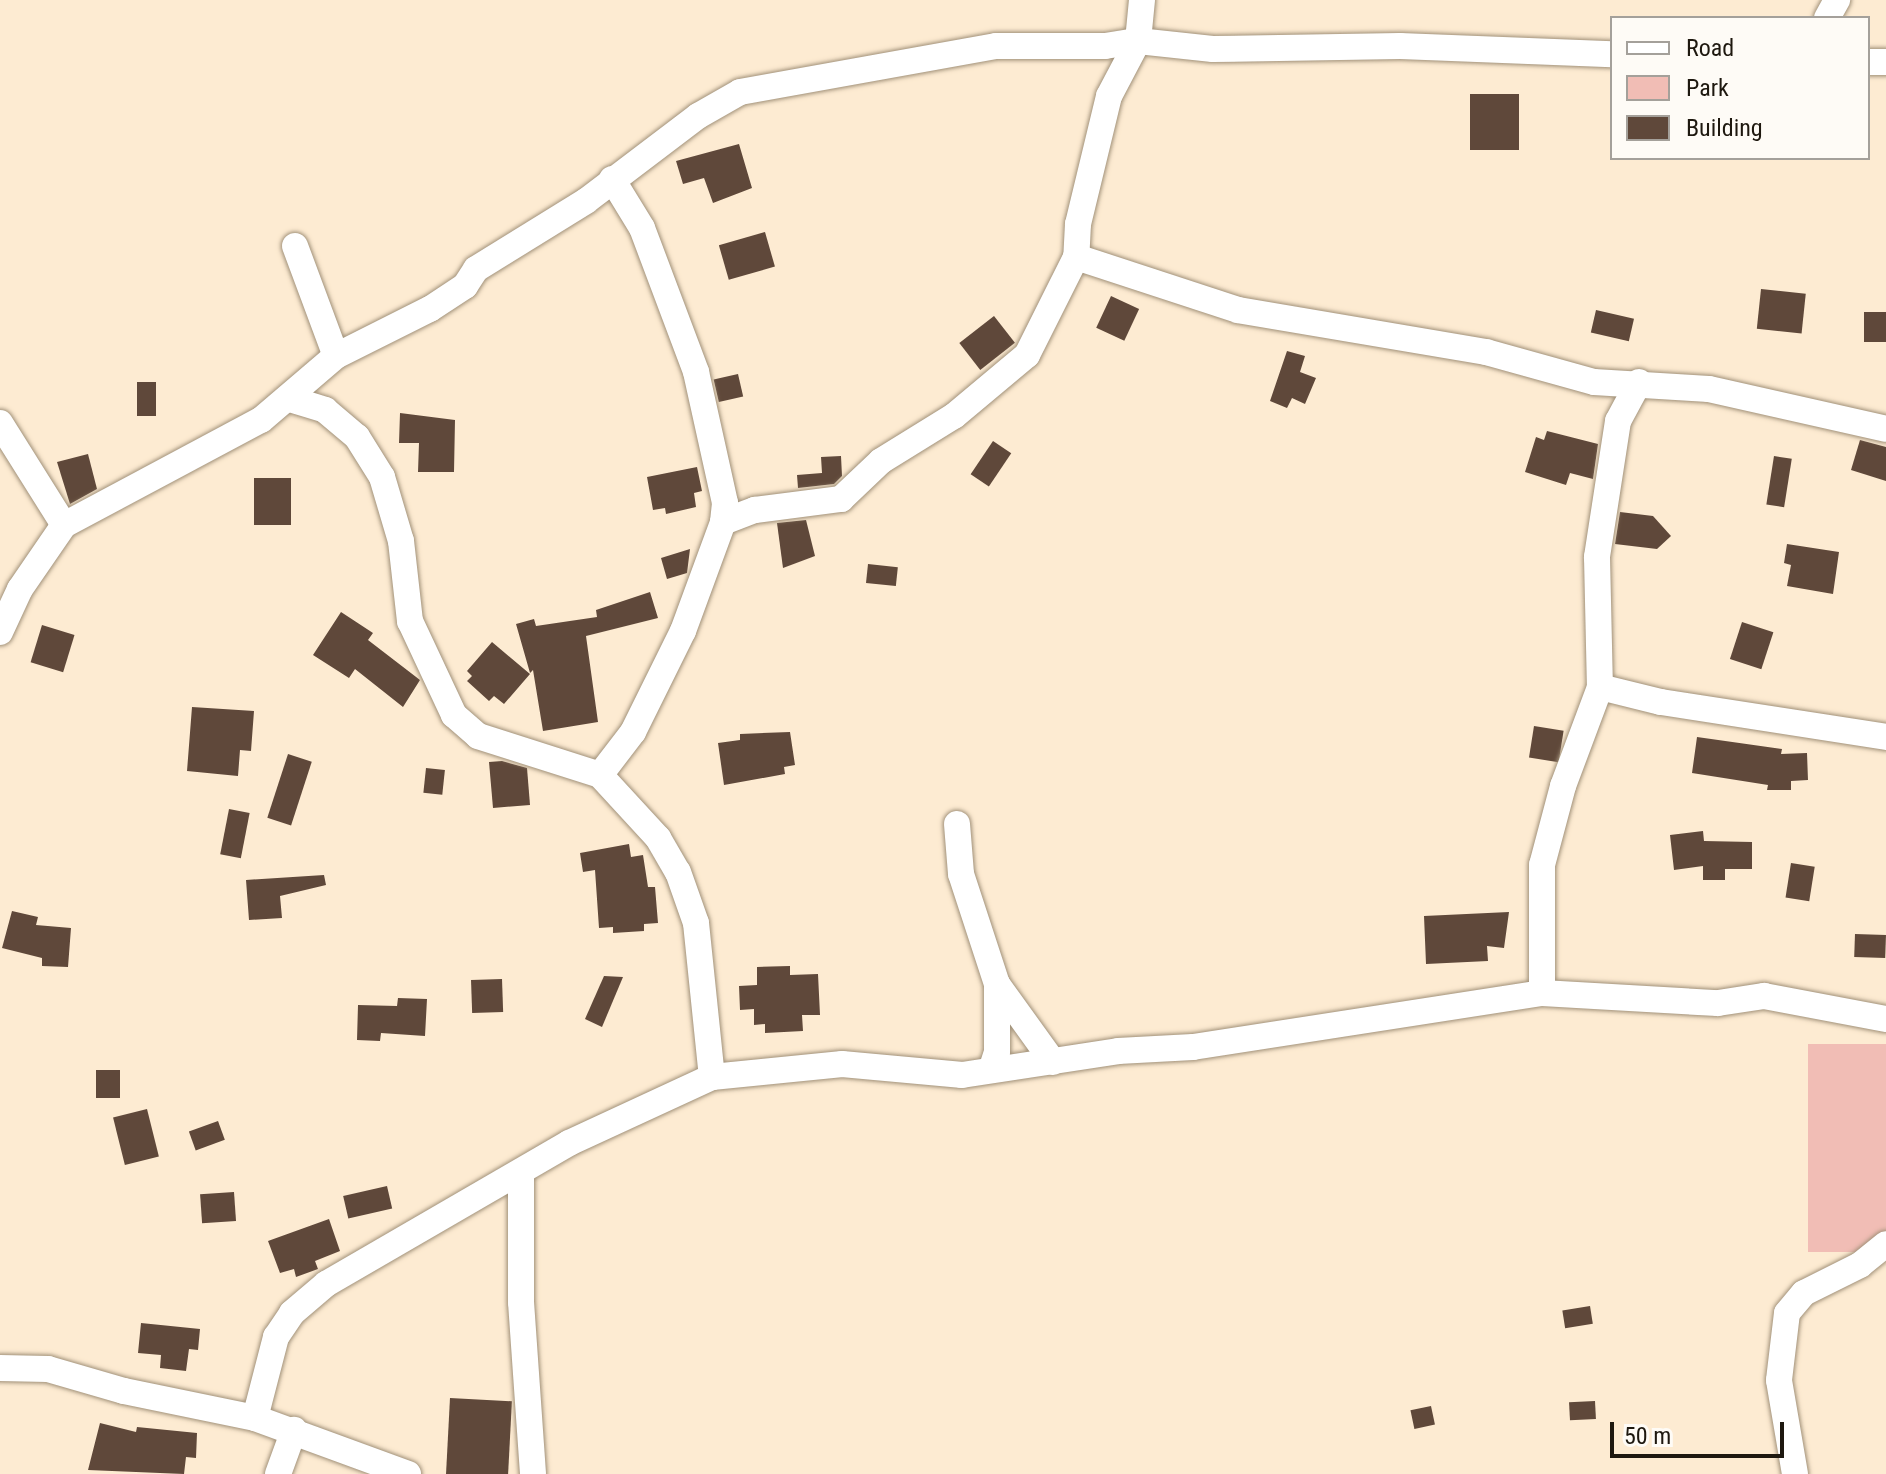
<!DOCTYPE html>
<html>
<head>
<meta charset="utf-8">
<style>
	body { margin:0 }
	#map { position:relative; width:1886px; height:1474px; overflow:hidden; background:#fdebd2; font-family:"Roboto Condensed",sans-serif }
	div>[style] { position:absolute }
	.green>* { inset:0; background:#f1bdb5; transform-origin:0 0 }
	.building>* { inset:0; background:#5f483a; transform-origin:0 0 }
	.roads { filter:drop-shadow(0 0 2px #a19179) drop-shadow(0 0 2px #a19179) }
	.minor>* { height:26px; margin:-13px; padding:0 13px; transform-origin:13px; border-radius:13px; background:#fff }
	span { translate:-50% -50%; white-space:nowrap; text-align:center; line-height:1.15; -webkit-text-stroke:8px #fefbf6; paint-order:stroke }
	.legend { position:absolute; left:1610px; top:16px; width:260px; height:144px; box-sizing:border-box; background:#fefbf6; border:2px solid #a4a09a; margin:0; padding:10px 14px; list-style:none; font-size:24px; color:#1e180f }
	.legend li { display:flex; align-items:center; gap:16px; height:40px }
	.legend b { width:40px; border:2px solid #a4a09a }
	.scale { position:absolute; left:1610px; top:1422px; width:174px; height:36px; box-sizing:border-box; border:4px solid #1e180f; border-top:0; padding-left:10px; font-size:24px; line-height:28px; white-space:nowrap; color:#1e180f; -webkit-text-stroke:6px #fefbf6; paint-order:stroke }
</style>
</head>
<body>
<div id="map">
	<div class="green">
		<i style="left:1886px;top:1044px;width:208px;height:78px;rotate:90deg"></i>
	</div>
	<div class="building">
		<i style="left:1470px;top:94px;width:49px;height:56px"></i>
		<i style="clip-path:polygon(739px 144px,752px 188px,713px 203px,704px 178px,683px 184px,676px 161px)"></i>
		<i style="left:765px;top:232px;width:36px;height:48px;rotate:74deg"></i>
		<i style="left:1761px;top:289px;width:45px;height:40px;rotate:6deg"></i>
		<i style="left:1111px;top:296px;width:31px;height:35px;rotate:25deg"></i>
		<i style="left:1596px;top:310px;width:39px;height:23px;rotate:13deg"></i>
		<i style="left:1886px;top:312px;width:30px;height:22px;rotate:90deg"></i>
		<i style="left:994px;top:316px;width:34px;height:44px;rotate:52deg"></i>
		<i style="clip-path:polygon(1287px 351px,1305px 356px,1300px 372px,1316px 378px,1305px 404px,1292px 398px,1287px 408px,1270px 401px)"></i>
		<i style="left:738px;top:374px;width:23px;height:25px;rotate:77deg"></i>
		<i style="left:137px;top:382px;width:19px;height:34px"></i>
		<i style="clip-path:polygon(400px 413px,455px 420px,454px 472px,418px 472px,419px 443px,399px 443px)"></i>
		<i style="clip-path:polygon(1547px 431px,1598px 444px,1593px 479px,1570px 473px,1566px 485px,1525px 472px,1536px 437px,1544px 440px)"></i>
		<i style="clip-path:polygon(1860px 440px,1886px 447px,1886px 481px,1851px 470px)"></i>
		<i style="left:993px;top:441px;width:22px;height:40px;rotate:34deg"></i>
		<i style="clip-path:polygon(88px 454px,97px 489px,70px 504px,57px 462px)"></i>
		<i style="clip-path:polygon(841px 456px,842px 476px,834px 484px,798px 488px,797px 475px,822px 473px,821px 457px)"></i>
		<i style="left:1774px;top:456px;width:18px;height:49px;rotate:9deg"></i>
		<i style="clip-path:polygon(697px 467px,702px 491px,694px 493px,696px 507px,666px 514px,665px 508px,653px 510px,647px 477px)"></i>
		<i style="left:254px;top:478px;width:37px;height:47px"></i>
		<i style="clip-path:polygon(1620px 512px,1653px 516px,1671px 536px,1657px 549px,1615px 544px)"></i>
		<i style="clip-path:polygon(806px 520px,815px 556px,783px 568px,777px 523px)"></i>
		<i style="clip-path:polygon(1787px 544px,1839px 552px,1833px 594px,1787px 586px,1791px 565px,1784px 563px)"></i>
		<i style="clip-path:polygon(690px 549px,687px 573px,667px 579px,661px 558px)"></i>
		<i style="left:868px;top:564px;width:30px;height:19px;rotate:6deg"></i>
		<i style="clip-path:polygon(650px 592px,658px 618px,586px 636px,598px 722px,543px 731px,533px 670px,530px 673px,516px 624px,534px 619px,536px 626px,597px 617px,596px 610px)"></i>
		<i style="clip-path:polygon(341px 612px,373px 633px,368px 640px,420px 680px,403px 707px,355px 669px,349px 678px,313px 655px)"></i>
		<i style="left:1742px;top:622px;width:33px;height:39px;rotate:18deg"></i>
		<i style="left:42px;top:625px;width:34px;height:39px;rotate:17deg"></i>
		<i style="clip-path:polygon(492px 642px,530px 674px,504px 704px,494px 696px,489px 701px,467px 681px,472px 676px,467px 671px)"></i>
		<i style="clip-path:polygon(192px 707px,254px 711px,251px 751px,240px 750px,238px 776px,187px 771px)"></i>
		<i style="left:1534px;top:726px;width:30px;height:32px;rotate:9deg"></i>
		<i style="clip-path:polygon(790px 732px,795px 765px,784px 767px,785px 774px,724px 785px,718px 743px,740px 740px,740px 734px)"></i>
		<i style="clip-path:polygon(1697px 737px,1782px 749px,1781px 754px,1807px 753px,1808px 780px,1791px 781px,1791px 790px,1767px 790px,1768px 785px,1692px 773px)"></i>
		<i style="left:288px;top:754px;width:25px;height:67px;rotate:18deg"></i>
		<i style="clip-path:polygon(502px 761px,527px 768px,530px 805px,493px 808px,489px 762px)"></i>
		<i style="left:426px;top:768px;width:19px;height:25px;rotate:6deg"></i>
		<i style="left:229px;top:809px;width:21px;height:46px;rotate:11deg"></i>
		<i style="clip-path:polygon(1703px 831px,1704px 841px,1752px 842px,1752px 869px,1725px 869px,1725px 880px,1703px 880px,1703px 866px,1674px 870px,1670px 835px)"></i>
		<i style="clip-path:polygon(629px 844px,631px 857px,643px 855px,648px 887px,655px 887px,658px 923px,644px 924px,644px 931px,613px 933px,613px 927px,599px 928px,595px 870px,583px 872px,580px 853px)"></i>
		<i style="left:1791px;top:863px;width:24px;height:35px;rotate:9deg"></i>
		<i style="clip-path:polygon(324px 875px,326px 885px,280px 896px,282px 918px,249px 920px,246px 880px)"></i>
		<i style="clip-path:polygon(12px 911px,38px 917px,36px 925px,71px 928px,68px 967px,42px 966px,42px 958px,2px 948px)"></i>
		<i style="clip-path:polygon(1509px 912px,1504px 948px,1487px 946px,1488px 961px,1426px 964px,1424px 916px)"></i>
		<i style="left:1855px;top:934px;width:31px;height:23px;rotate:2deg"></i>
		<i style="clip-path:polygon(790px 966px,790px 975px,818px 974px,820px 1015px,802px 1015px,803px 1031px,765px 1033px,765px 1024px,754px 1025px,754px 1009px,740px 1010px,739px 986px,757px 985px,757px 967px)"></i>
		<i style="clip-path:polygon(604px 976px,623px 977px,602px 1027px,585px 1019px)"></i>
		<i style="left:502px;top:979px;width:33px;height:31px;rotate:88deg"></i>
		<i style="clip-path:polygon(398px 998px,427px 999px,425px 1036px,381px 1033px,380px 1041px,357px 1040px,358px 1005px,397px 1006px)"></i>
		<i style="left:96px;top:1070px;width:24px;height:28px"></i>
		<i style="left:147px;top:1109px;width:49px;height:35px;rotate:76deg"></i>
		<i style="left:218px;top:1121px;width:20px;height:31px;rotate:70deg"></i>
		<i style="left:387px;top:1186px;width:23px;height:45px;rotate:77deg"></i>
		<i style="left:234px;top:1192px;width:29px;height:34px;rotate:86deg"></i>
		<i style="clip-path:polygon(329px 1219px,340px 1251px,315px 1261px,318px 1269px,296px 1277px,294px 1269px,280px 1273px,268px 1241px)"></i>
		<i style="left:1590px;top:1306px;width:18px;height:28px;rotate:81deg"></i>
		<i style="clip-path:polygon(141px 1323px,200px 1329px,198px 1350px,189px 1349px,186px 1371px,160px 1368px,161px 1355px,138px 1353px)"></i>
		<i style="left:450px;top:1398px;width:62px;height:76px;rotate:3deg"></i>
		<i style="left:1595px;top:1401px;width:18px;height:26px;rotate:87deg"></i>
		<i style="left:1431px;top:1406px;width:19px;height:21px;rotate:78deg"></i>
		<i style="clip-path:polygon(100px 1423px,136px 1432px,137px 1427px,197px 1433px,196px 1458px,186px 1457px,184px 1474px,88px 1470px)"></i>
	</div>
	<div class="roads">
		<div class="minor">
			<i style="left:1142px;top:0;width:41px;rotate:95.6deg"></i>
			<i style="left:1138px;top:41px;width:62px;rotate:117.8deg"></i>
			<i style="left:1109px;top:96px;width:132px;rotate:103.6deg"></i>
			<i style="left:1078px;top:224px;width:33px;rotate:93deg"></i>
			<i style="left:1076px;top:257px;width:170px;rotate:18.1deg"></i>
			<i style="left:1238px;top:310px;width:252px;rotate:9.6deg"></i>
			<i style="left:1486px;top:352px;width:112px;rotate:15.5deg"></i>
			<i style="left:1594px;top:382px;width:115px;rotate:3.5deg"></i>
			<i style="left:1709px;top:389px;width:181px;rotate:12.7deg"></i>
			<i style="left:1827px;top:18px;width:21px;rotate:-61deg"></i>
			<i style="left:1868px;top:62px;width:18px"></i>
			<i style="left:612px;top:179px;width:57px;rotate:58.5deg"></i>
			<i style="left:642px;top:228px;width:154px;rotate:69.4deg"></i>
			<i style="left:696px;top:372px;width:134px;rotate:77.5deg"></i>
			<i style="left:725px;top:503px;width:19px;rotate:96deg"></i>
			<i style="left:295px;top:246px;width:117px;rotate:69.6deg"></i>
			<i style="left:1639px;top:382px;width:44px;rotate:118.3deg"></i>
			<i style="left:1618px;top:421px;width:138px;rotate:98.8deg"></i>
			<i style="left:1597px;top:557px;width:130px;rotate:88.7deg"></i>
			<i style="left:1600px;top:687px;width:63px;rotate:13.8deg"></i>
			<i style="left:1661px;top:702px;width:228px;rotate:8.8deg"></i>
			<i style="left:290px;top:399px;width:37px;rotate:17deg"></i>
			<i style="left:325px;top:410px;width:42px;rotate:40.2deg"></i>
			<i style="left:357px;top:437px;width:47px;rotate:58deg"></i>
			<i style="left:382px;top:477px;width:67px;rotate:73.5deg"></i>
			<i style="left:401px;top:541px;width:81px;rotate:83.6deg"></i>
			<i style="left:410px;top:621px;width:104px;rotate:64.9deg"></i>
			<i style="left:454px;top:715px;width:32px;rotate:41deg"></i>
			<i style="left:478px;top:736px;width:128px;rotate:17.7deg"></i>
			<i style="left:600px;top:775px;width:86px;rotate:47.4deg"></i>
			<i style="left:658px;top:838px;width:39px;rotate:60deg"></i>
			<i style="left:678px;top:872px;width:54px;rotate:70.6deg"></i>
			<i style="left:696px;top:923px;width:155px;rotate:84.1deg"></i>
			<i style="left:0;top:423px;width:120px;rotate:57.9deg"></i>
			<i style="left:0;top:632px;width:47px;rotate:-65.1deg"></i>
			<i style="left:20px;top:589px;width:78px;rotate:-55.5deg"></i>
			<i style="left:64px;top:525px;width:223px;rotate:-28.1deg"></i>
			<i style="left:261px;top:420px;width:99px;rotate:-40.5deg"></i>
			<i style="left:336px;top:356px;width:105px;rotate:-26.6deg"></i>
			<i style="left:430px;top:309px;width:42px;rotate:-33.3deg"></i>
			<i style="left:465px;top:286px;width:20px;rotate:-57deg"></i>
			<i style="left:476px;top:269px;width:129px;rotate:-31.7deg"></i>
			<i style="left:586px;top:201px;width:141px;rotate:-37.2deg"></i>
			<i style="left:698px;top:116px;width:48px;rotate:-29.7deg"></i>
			<i style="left:740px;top:92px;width:260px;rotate:-10.2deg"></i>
			<i style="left:996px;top:46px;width:109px"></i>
			<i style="left:1105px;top:46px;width:33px;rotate:-9deg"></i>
			<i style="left:1138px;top:41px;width:75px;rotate:6.1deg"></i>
			<i style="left:1213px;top:49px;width:187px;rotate:-0.9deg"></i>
			<i style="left:1400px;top:46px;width:212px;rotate:2.2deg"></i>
			<i style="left:600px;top:775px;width:54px;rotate:-52.5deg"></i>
			<i style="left:633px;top:732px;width:113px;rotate:-63.7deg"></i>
			<i style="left:683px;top:631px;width:116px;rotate:-69.8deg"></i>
			<i style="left:723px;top:522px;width:34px;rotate:-21deg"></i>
			<i style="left:755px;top:510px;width:87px;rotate:-7.3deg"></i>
			<i style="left:841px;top:499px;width:55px;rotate:-43.5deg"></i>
			<i style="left:881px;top:461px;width:86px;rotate:-31.7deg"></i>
			<i style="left:954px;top:416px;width:95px;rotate:-39.9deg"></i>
			<i style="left:1027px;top:355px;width:110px;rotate:-63.4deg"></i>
			<i style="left:957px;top:824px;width:50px;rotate:85.4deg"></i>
			<i style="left:961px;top:874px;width:116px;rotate:71.9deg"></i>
			<i style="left:997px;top:984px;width:68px;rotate:90deg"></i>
			<i style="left:997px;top:1052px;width:19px;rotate:108deg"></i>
			<i style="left:997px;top:984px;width:96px;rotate:54.3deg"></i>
			<i style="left:1542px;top:993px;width:128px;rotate:-90deg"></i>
			<i style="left:1542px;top:865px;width:82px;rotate:-75.1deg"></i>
			<i style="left:1563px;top:786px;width:106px;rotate:-69.5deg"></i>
			<i style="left:521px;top:1173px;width:129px;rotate:90deg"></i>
			<i style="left:521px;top:1302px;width:172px;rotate:86deg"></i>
			<i style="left:0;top:1368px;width:48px;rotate:1.2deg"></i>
			<i style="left:48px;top:1369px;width:79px;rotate:16.1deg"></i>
			<i style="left:124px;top:1391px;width:134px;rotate:11.6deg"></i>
			<i style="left:255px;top:1418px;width:163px;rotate:20.1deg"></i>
			<i style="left:255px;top:1418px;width:84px;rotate:-75.5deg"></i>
			<i style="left:276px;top:1337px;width:29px;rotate:-56deg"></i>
			<i style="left:292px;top:1313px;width:45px;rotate:-40.5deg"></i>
			<i style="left:326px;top:1284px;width:281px;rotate:-30.1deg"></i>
			<i style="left:569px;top:1143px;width:157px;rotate:-24.8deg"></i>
			<i style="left:712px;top:1077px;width:131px;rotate:-5.7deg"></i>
			<i style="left:842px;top:1064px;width:121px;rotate:5.2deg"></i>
			<i style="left:962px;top:1075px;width:158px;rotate:-8.7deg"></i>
			<i style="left:1118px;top:1051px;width:75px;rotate:-3.1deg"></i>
			<i style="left:1193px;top:1047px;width:353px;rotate:-8.8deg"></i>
			<i style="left:1542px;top:993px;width:176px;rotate:3.3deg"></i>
			<i style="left:1718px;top:1003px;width:47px;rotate:-8.7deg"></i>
			<i style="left:1764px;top:996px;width:124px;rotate:10.7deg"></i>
			<i style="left:278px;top:1474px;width:47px;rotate:-70deg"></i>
			<i style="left:1795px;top:1474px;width:95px;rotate:-99.7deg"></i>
			<i style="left:1779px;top:1380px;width:67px;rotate:-83.2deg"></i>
			<i style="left:1787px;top:1313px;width:26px;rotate:-50deg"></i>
			<i style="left:1804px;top:1293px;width:63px;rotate:-26.6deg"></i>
			<i style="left:1860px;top:1265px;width:33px;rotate:-39deg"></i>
		</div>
	</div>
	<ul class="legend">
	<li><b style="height:10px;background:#fff"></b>Road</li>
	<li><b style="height:22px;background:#f1bdb5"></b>Park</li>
	<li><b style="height:22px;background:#5f483a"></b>Building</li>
	</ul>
	<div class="scale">50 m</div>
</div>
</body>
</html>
